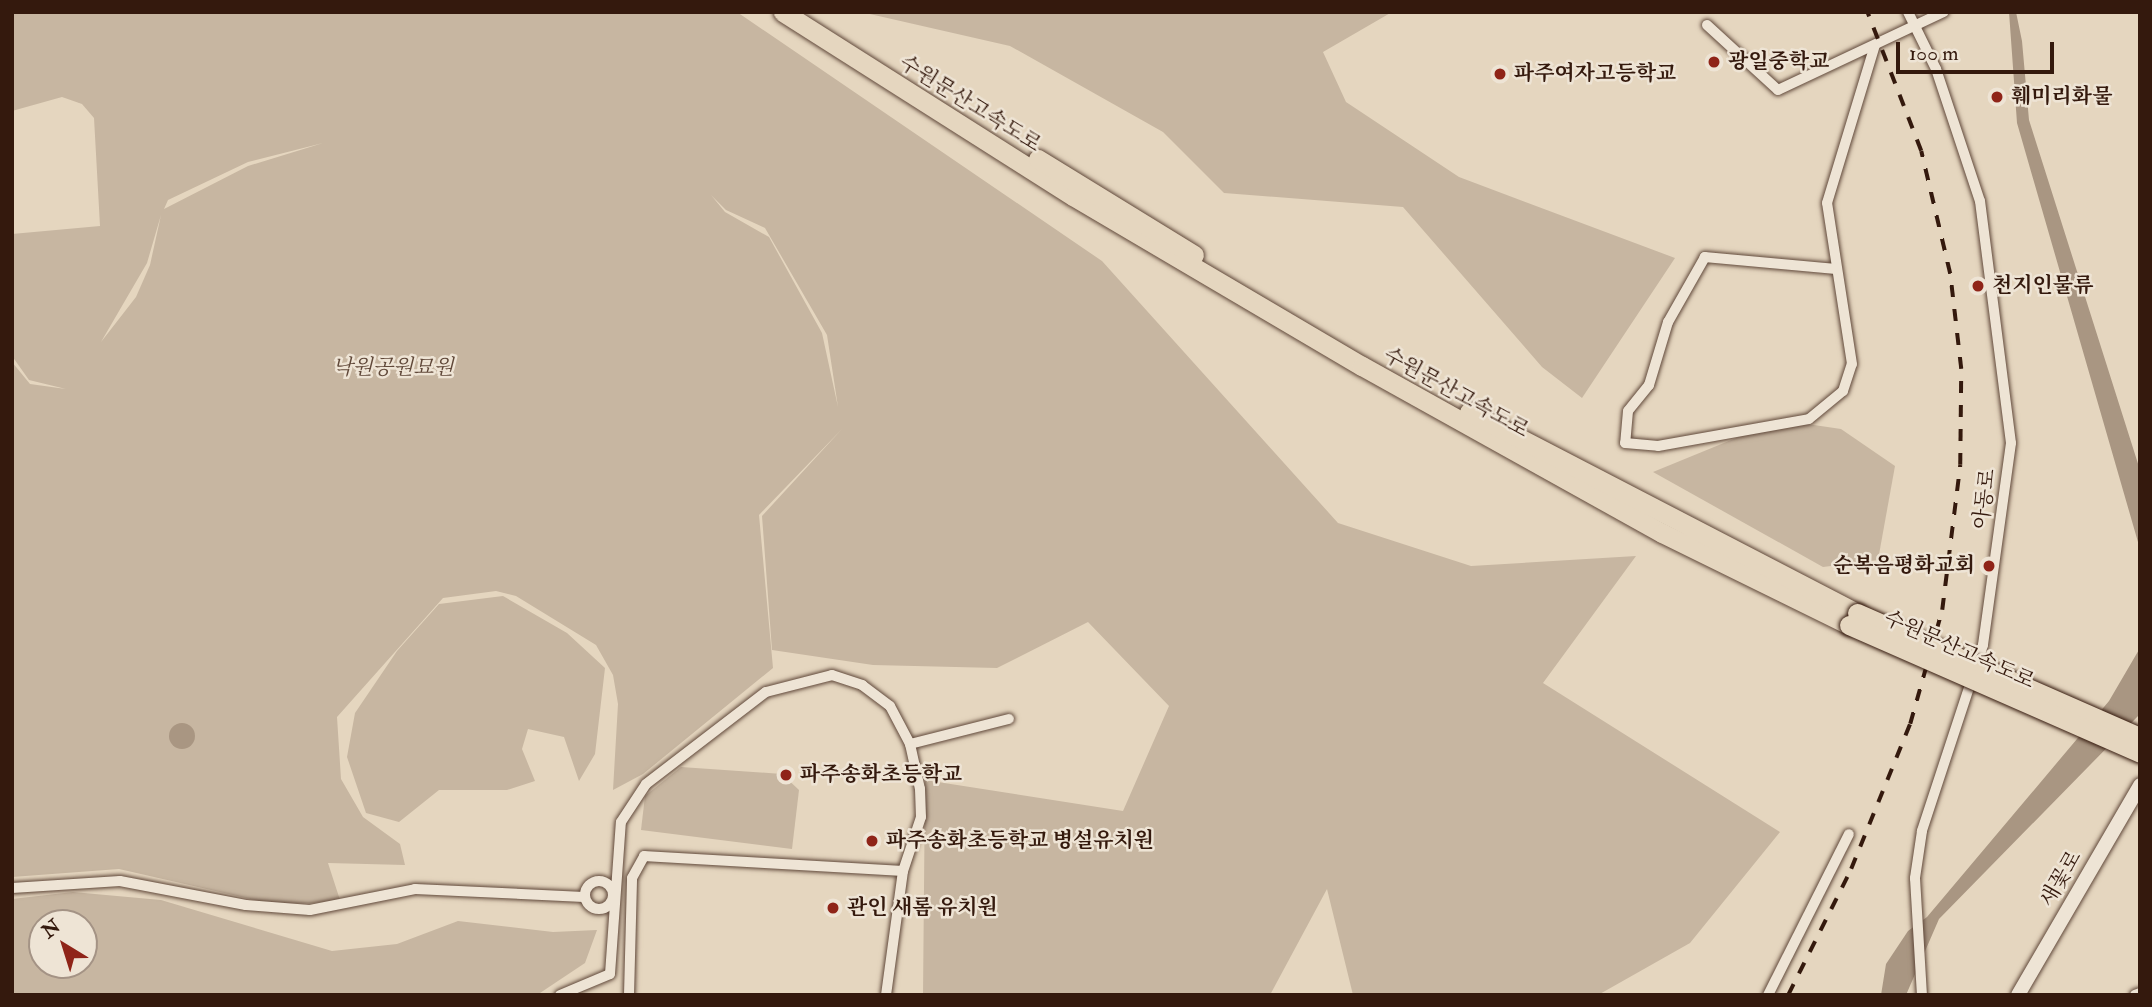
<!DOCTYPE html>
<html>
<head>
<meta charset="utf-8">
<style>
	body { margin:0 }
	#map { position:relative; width:2152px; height:1007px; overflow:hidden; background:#e5d6bf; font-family:"IM FELL Double Pica","Noto Serif KR",serif }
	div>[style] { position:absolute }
	.green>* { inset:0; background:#c7b6a1 }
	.water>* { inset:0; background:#a99682 }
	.round { border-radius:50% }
	.roads { filter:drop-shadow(0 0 2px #60483a) drop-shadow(0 0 2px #60483a) }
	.minor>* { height:10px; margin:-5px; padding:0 5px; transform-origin:5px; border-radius:5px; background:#eee4d5 }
	.minor>.ring { margin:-5px; padding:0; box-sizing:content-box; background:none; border:10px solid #eee4d5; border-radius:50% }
	.tertiary>* { height:14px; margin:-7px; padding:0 7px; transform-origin:7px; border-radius:7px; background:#eee4d5 }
	.motorway>* { height:19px; margin:-9.5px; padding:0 9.5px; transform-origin:9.5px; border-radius:9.5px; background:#e5d6bf }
	.rail>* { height:3.5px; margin-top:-1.75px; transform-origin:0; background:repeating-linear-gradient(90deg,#34190d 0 12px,transparent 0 24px) }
	.bridges { filter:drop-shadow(0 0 2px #34190d) drop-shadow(0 0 2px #34190d) }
	.motorway-bridge>* { height:19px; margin:-9.5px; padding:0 9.5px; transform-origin:9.5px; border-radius:9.5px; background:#e5d6bf }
	.dots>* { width:19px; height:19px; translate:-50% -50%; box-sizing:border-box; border:4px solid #eee4d5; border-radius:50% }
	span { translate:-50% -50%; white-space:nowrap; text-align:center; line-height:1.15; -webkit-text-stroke:5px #eee4d5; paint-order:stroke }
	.poi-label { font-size:21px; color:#34190d; font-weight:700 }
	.left { translate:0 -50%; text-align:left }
	.right { translate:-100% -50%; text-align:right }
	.street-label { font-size:21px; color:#34190d }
	.park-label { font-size:21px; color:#604839; font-style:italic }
	.frame { position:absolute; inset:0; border:14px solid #34190d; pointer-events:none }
	.north { position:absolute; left:28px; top:909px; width:70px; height:70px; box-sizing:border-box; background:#eee4d5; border:2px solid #a49385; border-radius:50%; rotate:322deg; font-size:19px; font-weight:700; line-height:28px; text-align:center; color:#34190d }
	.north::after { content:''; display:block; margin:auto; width:24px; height:32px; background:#8f2418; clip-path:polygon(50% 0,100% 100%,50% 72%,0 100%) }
	.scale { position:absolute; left:1896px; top:42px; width:158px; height:32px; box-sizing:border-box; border:4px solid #34190d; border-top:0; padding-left:9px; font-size:21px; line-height:24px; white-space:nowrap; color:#34190d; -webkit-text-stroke:5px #eee4d5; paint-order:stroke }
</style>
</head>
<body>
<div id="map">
	<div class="green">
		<i style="clip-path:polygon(evenodd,12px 12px,737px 12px,1102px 261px,1338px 523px,1471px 566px,1636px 556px,1543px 683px,1780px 832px,1690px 943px,1598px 995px,1353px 995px,1327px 889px,1270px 995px,923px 995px,925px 780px,1123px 811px,1169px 706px,1088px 622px,997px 668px,873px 665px,772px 650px,762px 516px,842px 429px,759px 515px,773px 668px,643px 774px,613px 790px,618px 704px,613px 675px,596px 645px,516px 596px,496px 591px,443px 598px,337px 717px,341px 779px,363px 817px,400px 844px,405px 865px,328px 863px,340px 900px,313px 903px,272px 904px,119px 869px,12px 877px,12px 362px,30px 384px,66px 389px,29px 380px,12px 356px,12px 234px,100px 226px,94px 118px,82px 104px,62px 97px,12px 111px,12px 12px,323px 143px,248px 166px,164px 209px,168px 200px,248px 162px,323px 143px,12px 12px,711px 195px,726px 210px,765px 228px,827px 335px,838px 407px,822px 333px,769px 237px,725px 212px,711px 195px,12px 12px,161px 215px,150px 265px,136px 297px,101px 342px,147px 263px,161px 215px)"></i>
		<i style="clip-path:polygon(861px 12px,1392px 12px,1323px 52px,1346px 102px,1459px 177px,1675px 258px,1582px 398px,1542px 367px,1403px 207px,1224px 193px,1163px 132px,1010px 46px)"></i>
		<i style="clip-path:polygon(1780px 420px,1841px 429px,1895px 466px,1878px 560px,1823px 567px,1653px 472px)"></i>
		<i style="clip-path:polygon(503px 596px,567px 633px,605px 668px,595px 754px,579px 781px,564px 737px,528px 729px,522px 749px,535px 781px,507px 790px,439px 790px,399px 822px,366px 813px,347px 757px,355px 713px,397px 651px,439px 604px)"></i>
		<i style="clip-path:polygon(681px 767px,782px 774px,799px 790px,792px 849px,641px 830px,645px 796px)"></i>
		<i style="clip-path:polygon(evenodd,73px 892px,161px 900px,332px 951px,397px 944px,458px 921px,553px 932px,597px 930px,585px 963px,537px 995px,12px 995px,12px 899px,73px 892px,84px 923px,84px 965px,42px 965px,42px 923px,84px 923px)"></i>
	</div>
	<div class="water">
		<i style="clip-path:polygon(2009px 12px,2016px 12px,2022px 41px,2029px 120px,2140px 470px,2140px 549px,2017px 123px)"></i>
		<i style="clip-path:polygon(2140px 648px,2140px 714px,1939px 919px,1906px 995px,1881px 995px,1886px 964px,1908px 931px,1927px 917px,2109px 701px)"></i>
		<i class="round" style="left:169px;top:723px;width:26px;height:26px"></i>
	</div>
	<div class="roads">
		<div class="minor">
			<i style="left:1908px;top:12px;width:64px;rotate:63.8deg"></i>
			<i style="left:1936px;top:69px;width:139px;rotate:71.6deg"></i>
			<i style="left:1980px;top:201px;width:244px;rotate:82.7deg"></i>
			<i style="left:2011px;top:443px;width:204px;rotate:97.9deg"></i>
			<i style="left:1983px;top:645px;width:196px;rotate:108.2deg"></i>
			<i style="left:1922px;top:831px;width:48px;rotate:98.5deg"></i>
			<i style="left:1915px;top:878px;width:117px;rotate:86.6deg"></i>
			<i style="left:1707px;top:25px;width:96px;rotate:42.5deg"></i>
			<i style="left:1778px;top:90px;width:183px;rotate:-25.2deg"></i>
			<i style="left:1836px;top:269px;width:132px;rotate:-174.8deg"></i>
			<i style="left:1705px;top:257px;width:75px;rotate:119.6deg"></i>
			<i style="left:1668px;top:322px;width:66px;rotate:106.8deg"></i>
			<i style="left:1649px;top:385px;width:33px;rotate:129deg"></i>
			<i style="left:1628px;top:411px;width:32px;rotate:95deg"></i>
			<i style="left:1625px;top:443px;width:33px;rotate:5deg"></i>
			<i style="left:1658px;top:446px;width:153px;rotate:-10.1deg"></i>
			<i style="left:1809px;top:419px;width:44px;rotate:-39.5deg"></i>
			<i style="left:1843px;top:391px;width:28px;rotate:-72deg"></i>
			<i style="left:1852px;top:364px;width:163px;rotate:-98.8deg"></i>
			<i style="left:1827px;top:203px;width:165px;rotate:-73.1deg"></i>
			<i style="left:910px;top:744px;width:102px;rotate:-14.2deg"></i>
			<i class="ring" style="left:585px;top:881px;width:18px;height:18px"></i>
			<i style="left:12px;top:888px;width:108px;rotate:-3.7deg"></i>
			<i style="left:120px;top:881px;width:128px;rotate:10.8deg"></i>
			<i style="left:246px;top:905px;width:64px;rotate:4.5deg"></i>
			<i style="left:310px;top:910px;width:107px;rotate:-11.3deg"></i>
			<i style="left:415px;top:889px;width:169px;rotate:2.7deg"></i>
			<i style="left:560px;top:995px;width:54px;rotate:-22.8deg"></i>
			<i style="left:610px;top:974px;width:152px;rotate:-85.9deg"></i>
			<i style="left:621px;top:822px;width:45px;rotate:-56.7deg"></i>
			<i style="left:646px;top:784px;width:151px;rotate:-37.5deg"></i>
			<i style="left:766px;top:692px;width:68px;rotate:-14.4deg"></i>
			<i style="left:832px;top:675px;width:32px;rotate:18deg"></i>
			<i style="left:862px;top:685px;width:35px;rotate:37deg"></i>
			<i style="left:890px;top:706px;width:43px;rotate:62.2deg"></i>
			<i style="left:910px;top:744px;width:46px;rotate:77.5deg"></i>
			<i style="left:920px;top:789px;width:28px;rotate:88deg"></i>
			<i style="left:921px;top:817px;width:57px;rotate:108.4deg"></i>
			<i style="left:903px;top:871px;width:125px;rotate:97.8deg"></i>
			<i style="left:629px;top:995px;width:117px;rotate:-88.5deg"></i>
			<i style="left:632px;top:878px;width:25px;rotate:-61deg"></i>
			<i style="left:644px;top:856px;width:259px;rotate:3.3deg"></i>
			<i style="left:1768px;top:995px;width:180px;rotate:-63.3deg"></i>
			<i style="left:2135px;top:995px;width:5px;rotate:-22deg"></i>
		</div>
		<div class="tertiary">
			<i style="left:2018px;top:995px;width:243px;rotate:-59.8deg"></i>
		</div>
		<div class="motorway">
			<i style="left:783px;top:12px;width:343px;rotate:32.4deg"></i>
			<i style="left:1073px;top:196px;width:335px;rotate:30.5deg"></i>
			<i style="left:1362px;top:366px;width:343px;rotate:29.1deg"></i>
			<i style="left:1662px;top:533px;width:208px;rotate:26.2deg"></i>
			<i style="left:1038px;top:159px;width:183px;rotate:31.6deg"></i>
			<i style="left:1469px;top:412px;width:437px;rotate:27.4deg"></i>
		</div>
	</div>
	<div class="rail">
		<i style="left:1788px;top:995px;width:141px;rotate:-63.4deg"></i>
		<i style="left:1851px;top:869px;width:157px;rotate:-67.9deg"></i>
		<i style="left:1910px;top:724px;width:118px;rotate:-74.3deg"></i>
		<i style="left:1942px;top:610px;width:146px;rotate:-82.9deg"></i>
		<i style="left:1960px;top:465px;width:96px;rotate:-89.4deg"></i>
		<i style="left:1961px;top:369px;width:96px;rotate:-96.6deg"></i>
		<i style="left:1950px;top:274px;width:126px;rotate:-103.3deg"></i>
		<i style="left:1921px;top:151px;width:149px;rotate:-111.2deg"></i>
	</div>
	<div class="bridges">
		<div class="motorway-bridge">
			<i style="left:1857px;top:613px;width:309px;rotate:23.7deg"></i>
			<i style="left:1849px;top:625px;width:318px;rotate:23.7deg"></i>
		</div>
	</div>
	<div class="dots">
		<i style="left:1714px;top:62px;background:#8f2418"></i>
		<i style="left:1500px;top:74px;background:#8f2418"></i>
		<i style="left:1997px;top:97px;background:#8f2418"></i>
		<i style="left:1978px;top:286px;background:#8f2418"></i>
		<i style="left:1989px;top:566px;background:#8f2418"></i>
		<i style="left:786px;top:775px;background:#8f2418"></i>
		<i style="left:872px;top:841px;background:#8f2418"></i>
		<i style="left:833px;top:908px;background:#8f2418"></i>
	</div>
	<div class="poi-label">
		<span class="left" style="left:1728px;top:62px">광일중학교</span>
		<span class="left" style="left:1514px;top:74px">파주여자고등학교</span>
		<span class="left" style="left:2011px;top:97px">훼미리화물</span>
		<span class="left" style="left:1992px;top:286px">천지인물류</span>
		<span class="right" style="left:1975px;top:566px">순복음평화교회</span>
		<span class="left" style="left:800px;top:775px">파주송화초등학교</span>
		<span class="left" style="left:886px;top:841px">파주송화초등학교 병설유치원</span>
		<span class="left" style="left:847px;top:908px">관인 새롬 유치원</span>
	</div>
	<div class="street-label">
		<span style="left:970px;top:104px;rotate:32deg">수원문산고속도로</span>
		<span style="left:1456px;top:393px;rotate:29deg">수원문산고속도로</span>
		<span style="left:1985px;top:499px;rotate:-83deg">아동로</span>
		<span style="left:1959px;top:650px;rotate:24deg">수원문산고속도로</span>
		<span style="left:2061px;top:879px;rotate:-60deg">새꽃로</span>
	</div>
	<div class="park-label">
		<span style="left:393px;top:368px">낙원공원묘원</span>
	</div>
	<div class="frame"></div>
	<div class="north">N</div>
	<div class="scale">100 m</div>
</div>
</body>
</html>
